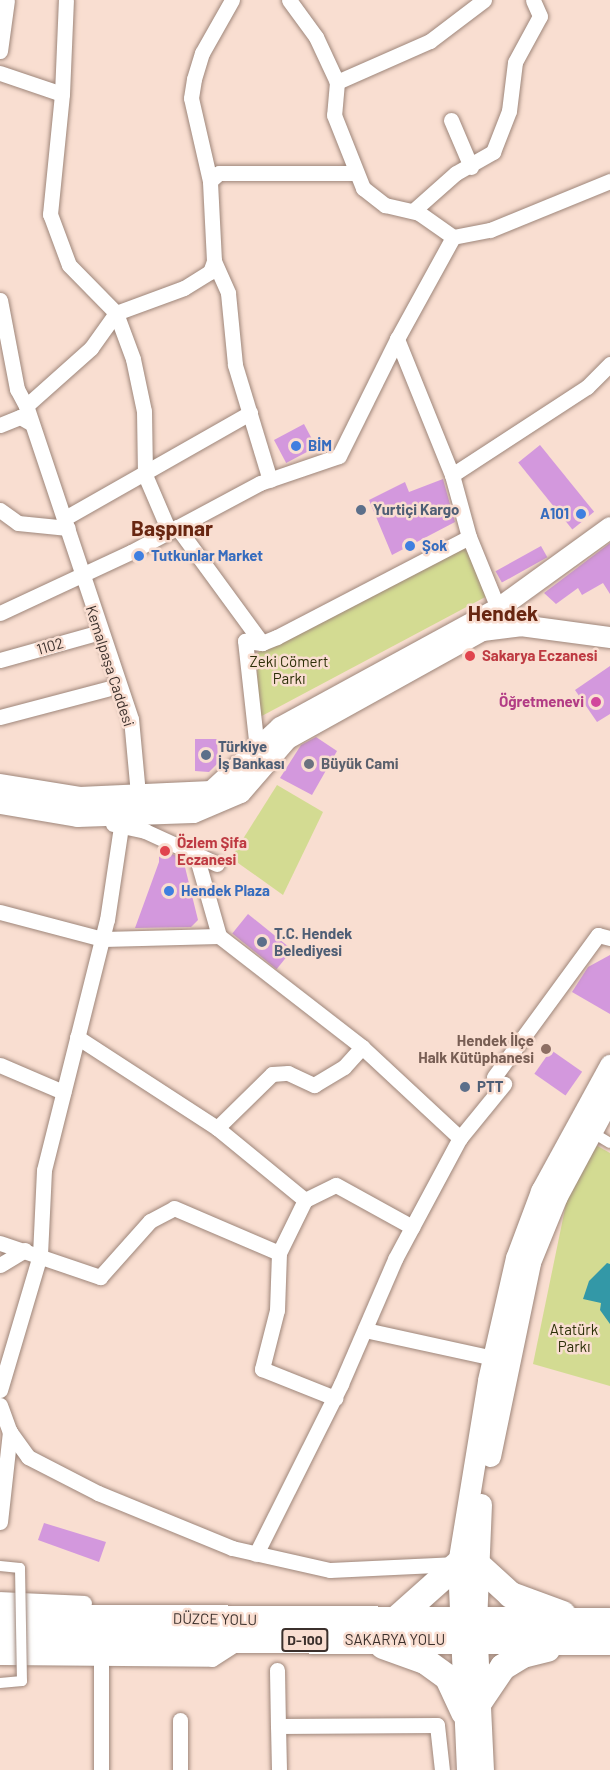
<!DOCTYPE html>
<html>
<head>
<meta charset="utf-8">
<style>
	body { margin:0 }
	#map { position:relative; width:610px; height:1770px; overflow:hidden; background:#f9ded1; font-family:Barlow,sans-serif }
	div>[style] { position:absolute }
	.green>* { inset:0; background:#d3db92 }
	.water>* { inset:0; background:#3398a7 }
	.building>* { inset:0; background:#d398dd; transform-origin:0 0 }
	.roads { filter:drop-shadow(0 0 2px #9e867a) drop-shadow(0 0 2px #9e867a) }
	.pedestrian>* { height:10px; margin:-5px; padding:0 5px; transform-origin:5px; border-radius:5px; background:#fff }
	.minor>* { height:15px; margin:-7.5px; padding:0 7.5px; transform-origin:7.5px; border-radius:7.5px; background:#fff }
	.secondary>* { height:21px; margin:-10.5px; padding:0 10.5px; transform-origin:10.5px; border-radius:10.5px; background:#fff }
	.trunk>* { height:26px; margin:-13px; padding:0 13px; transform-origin:13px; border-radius:13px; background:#fff }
	.bridges { filter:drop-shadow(0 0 2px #9e867a) drop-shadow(0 0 2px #9e867a) }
	.pedestrian-bridge>* { height:10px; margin:-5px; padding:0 5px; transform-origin:5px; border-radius:5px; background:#fff }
	.dots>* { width:16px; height:16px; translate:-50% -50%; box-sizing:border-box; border:3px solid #f9ded1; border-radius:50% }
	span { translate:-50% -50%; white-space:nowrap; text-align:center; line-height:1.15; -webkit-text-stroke:5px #f9ded1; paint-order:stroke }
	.shield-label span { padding:2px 4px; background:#f9ded1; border:2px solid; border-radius:4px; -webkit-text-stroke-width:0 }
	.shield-label { font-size:14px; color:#3b302c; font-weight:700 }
	.shop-label { font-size:15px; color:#366cbe; font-weight:700 }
	.left { translate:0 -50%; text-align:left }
	.right { translate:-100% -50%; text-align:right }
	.service-label { font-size:15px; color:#4e5e75; font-weight:700 }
	.street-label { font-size:15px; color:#3b302c }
	.health-label { font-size:15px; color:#be3a42; font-weight:700 }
	.park-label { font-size:15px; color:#2d3008 }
	.hotel-label { font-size:15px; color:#b23c85; font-weight:700 }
	.worship-label { font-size:15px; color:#5b616d; font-weight:700 }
	.education-label { font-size:15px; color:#785e54; font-weight:700 }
	.district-label { font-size:21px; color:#682611; font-weight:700 }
</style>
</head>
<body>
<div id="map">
	<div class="green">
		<i style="clip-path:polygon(470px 543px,489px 595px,258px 718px,257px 653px)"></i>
		<i style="clip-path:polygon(277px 785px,323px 812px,283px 895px,231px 858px)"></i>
		<i style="clip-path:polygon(594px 1144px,610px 1153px,610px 1386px,533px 1364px,568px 1194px)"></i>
	</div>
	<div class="water">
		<i style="clip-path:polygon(607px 1263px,610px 1264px,610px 1324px,600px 1310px,601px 1303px,583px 1299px,589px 1281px)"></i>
	</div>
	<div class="building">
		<i style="left:304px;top:424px;width:26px;height:34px;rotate:62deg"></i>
		<i style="left:540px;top:445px;width:86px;height:28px;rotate:51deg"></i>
		<i style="clip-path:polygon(443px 479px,455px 522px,392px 555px,369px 500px,405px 482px,409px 492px)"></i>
		<i style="clip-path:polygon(610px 543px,610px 594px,603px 583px,582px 595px,578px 588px,556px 604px,544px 593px)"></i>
		<i style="left:541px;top:546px;width:13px;height:52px;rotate:61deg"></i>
		<i style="clip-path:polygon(610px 666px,610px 714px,597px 722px,575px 690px)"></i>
		<i style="clip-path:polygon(316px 737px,337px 751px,312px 795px,280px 778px,301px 745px)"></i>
		<i style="clip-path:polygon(195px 739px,217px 739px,218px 763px,209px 772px,195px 771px)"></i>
		<i style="clip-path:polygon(159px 848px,183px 859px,198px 920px,191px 927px,135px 928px,159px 862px)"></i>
		<i style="left:248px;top:914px;width:57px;height:25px;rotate:39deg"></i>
		<i style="clip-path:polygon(610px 955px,610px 1014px,572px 992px,588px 967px)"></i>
		<i style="left:551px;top:1050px;width:38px;height:29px;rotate:35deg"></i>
		<i style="clip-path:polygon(44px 1523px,106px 1542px,99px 1562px,38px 1540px)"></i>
	</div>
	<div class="roads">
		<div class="pedestrian">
			<i style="left:590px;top:1131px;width:23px;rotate:31deg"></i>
		</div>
		<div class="minor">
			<i style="left:289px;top:0;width:46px;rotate:53.9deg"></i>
			<i style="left:316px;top:37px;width:50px;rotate:65deg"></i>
			<i style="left:484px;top:0;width:68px;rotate:142.8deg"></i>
			<i style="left:430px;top:41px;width:102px;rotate:156.2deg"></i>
			<i style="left:337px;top:82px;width:33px;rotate:95deg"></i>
			<i style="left:334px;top:115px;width:79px;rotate:68.3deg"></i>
			<i style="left:363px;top:188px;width:28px;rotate:38deg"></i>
			<i style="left:385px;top:205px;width:35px;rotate:13deg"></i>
			<i style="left:419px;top:213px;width:42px;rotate:35.2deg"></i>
			<i style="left:453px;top:237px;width:38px;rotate:-11deg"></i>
			<i style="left:490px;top:230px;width:130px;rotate:-22.2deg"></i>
			<i style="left:0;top:51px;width:51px;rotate:-82.2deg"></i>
			<i style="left:0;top:73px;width:65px;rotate:18.7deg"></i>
			<i style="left:62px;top:94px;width:121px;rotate:95.7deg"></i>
			<i style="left:50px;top:214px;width:54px;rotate:69.6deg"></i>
			<i style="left:69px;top:265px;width:67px;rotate:45.6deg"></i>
			<i style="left:116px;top:313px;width:49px;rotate:69.7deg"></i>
			<i style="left:133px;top:359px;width:53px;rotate:78.1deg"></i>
			<i style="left:144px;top:411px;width:64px;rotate:89.1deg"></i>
			<i style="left:145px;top:475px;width:61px;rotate:66.8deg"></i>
			<i style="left:62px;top:94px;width:94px;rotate:-87.6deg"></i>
			<i style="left:451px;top:120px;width:51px;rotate:66.9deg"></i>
			<i style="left:210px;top:181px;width:85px;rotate:-102.9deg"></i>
			<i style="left:191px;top:98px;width:19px;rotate:-81deg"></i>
			<i style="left:194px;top:79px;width:27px;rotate:-73deg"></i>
			<i style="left:202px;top:53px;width:61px;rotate:-60.5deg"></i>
			<i style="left:413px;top:211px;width:57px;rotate:-41.5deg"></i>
			<i style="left:456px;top:173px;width:43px;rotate:-29.6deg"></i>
			<i style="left:493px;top:152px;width:44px;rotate:-68.7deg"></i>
			<i style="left:509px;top:111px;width:49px;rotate:-83deg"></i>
			<i style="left:515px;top:62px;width:52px;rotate:-61.5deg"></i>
			<i style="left:540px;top:16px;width:17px;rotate:-114deg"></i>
			<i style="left:214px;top:261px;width:35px;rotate:66deg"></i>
			<i style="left:228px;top:293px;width:72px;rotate:84.4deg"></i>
			<i style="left:235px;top:365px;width:120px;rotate:73.1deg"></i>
			<i style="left:0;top:300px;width:91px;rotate:79.2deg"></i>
			<i style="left:17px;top:389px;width:19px;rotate:62deg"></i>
			<i style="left:0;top:425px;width:22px;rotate:-22deg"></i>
			<i style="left:20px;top:417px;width:10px;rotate:29deg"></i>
			<i style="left:452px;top:475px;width:147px;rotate:-112deg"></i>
			<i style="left:397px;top:339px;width:116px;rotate:-61.2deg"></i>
			<i style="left:0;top:510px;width:22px;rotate:36deg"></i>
			<i style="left:18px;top:523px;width:50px;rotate:5.7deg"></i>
			<i style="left:65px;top:518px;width:213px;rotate:-29.6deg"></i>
			<i style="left:177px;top:527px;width:144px;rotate:53.8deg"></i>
			<i style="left:498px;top:608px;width:77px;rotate:-112.2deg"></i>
			<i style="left:469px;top:537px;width:64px;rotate:-105.3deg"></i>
			<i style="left:452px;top:475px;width:161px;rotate:-33.1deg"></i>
			<i style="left:587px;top:387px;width:33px;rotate:-45deg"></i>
			<i style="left:0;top:613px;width:145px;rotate:-25deg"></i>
			<i style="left:131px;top:552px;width:146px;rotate:-28.1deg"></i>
			<i style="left:260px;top:483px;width:83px;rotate:-18.9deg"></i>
			<i style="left:339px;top:456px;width:131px;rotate:-63.6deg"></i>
			<i style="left:0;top:660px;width:104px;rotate:-15.6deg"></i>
			<i style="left:0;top:717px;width:111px;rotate:-14.7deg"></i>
			<i style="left:257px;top:749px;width:109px;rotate:-96.3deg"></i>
			<i style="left:245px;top:641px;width:17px;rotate:7deg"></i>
			<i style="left:262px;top:643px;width:16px;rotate:-22deg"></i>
			<i style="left:277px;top:637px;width:216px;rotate:-27.5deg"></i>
			<i style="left:138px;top:794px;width:75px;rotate:-95.3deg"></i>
			<i style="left:131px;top:719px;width:330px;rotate:-108.5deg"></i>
			<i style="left:26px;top:406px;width:87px;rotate:-41.7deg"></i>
			<i style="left:91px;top:348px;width:43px;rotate:-54.5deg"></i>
			<i style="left:116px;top:313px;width:72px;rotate:-20.2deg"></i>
			<i style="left:184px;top:288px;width:31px;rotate:-32deg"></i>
			<i style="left:210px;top:272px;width:12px;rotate:-70deg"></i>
			<i style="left:214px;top:261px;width:80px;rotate:-92.9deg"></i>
			<i style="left:210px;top:181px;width:12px;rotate:-42deg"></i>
			<i style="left:219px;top:173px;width:137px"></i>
			<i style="left:113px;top:824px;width:33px;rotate:12deg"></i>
			<i style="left:145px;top:831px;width:79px;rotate:24.6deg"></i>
			<i style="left:196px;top:855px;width:84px;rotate:74.1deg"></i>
			<i style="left:0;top:912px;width:106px;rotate:14.7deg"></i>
			<i style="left:103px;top:939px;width:116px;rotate:-1.5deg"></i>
			<i style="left:219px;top:936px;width:181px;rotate:37.8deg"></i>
			<i style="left:77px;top:1037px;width:167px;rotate:33deg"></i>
			<i style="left:217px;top:1128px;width:114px;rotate:39.3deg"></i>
			<i style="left:0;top:1065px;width:69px;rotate:23.2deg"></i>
			<i style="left:494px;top:1077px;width:176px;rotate:-53.8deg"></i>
			<i style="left:598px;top:935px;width:12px;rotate:14deg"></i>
			<i style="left:217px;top:1128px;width:77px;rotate:-44.5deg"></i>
			<i style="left:272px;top:1074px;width:16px;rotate:-4deg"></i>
			<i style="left:288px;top:1073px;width:29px;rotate:25deg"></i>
			<i style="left:314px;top:1085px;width:35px;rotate:-31deg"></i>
			<i style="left:344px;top:1067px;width:27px;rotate:-48deg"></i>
			<i style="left:362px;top:1047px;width:134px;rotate:42.9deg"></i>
			<i style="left:0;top:1243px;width:106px;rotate:18.8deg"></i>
			<i style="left:100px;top:1277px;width:75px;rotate:-48.2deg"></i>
			<i style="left:150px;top:1221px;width:27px;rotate:-28deg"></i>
			<i style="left:174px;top:1208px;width:114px;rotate:23.2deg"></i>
			<i style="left:279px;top:1253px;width:57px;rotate:92deg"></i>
			<i style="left:277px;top:1310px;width:61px;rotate:104.3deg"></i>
			<i style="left:262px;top:1369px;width:79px;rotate:21.7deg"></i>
			<i style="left:279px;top:1253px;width:59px;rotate:-63.9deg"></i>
			<i style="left:305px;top:1200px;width:34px;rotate:-26deg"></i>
			<i style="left:336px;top:1185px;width:87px;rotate:28.9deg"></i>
			<i style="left:0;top:1265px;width:29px;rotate:-31deg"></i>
			<i style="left:365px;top:1330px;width:131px;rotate:12.3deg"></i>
			<i style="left:0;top:1390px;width:141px;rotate:-73.5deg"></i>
			<i style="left:40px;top:1255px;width:85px;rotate:-87.3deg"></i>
			<i style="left:44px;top:1170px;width:258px;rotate:-75.9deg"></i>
			<i style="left:107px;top:920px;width:95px;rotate:-81.5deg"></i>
			<i style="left:0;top:1405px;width:29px;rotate:70deg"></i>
			<i style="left:10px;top:1432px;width:31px;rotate:54deg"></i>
			<i style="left:28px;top:1457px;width:79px;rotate:27.2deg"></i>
			<i style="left:98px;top:1493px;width:145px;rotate:22.3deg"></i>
			<i style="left:232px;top:1548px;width:100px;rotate:12.7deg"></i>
			<i style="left:330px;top:1570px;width:127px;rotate:-2.7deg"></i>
			<i style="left:0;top:1522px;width:91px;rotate:-83.7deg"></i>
			<i style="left:256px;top:1554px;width:190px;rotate:-63.4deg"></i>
			<i style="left:341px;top:1384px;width:136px;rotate:-66.6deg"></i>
			<i style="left:395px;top:1259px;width:137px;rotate:-61.8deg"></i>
			<i style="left:460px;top:1138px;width:70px;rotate:-50.8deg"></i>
			<i style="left:0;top:1599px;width:84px;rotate:2.7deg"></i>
			<i style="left:0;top:1657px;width:212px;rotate:0.5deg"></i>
			<i style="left:212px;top:1659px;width:31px;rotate:-33deg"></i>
			<i style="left:277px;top:1670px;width:56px;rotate:89deg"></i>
			<i style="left:278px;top:1726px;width:159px;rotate:-0.4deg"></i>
			<i style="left:437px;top:1725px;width:45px;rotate:83.7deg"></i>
			<i style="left:180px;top:1720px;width:50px;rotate:90deg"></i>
			<i style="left:278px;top:1726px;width:44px;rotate:88.7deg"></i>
			<i style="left:101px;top:1770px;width:110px;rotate:-90deg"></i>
		</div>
		<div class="secondary">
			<i style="left:0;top:784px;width:80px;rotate:9.3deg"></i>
			<i style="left:79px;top:797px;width:132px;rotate:-2.6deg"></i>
			<i style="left:211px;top:791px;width:94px;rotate:-42.8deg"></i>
			<i style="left:280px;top:727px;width:248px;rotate:-28.6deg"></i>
			<i style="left:498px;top:608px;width:138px;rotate:-35.9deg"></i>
			<i style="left:0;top:803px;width:78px;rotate:9.6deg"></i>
			<i style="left:77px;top:816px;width:116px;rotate:-2deg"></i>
			<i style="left:193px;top:812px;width:51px;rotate:-23.1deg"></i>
			<i style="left:240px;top:792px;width:72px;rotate:-49deg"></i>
			<i style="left:287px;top:738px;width:223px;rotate:-29deg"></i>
			<i style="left:482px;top:630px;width:38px;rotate:-7deg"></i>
			<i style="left:520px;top:625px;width:91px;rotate:7.6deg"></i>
			<i style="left:490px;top:1456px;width:198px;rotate:-78.3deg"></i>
			<i style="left:530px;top:1262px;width:71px;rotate:-67.8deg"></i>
			<i style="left:557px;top:1196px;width:112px;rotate:-61.8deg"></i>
			<i style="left:481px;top:1504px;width:118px;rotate:92.4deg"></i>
			<i style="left:476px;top:1622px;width:148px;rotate:87.3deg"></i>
			<i style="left:467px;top:1770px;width:206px;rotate:-92.5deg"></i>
			<i style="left:458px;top:1564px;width:186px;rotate:-80.7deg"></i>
			<i style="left:488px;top:1380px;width:125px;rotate:-77.1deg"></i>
			<i style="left:516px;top:1258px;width:72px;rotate:-69.5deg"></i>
			<i style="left:541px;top:1191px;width:144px;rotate:-61.3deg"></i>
		</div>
		<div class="trunk">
			<i style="left:477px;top:1564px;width:46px;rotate:42.4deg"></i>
			<i style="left:511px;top:1595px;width:55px;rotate:20.1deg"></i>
			<i style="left:0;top:1617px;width:610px;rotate:0.38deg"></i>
			<i style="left:394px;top:1621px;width:86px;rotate:-41.7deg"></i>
			<i style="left:0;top:1639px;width:610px;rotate:0.28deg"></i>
			<i style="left:383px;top:1646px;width:45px;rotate:19.7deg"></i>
			<i style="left:425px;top:1661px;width:29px;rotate:36deg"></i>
			<i style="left:448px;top:1678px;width:38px;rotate:65deg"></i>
			<i style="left:480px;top:1701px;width:41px;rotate:-55.9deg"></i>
			<i style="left:503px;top:1667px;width:23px;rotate:-31deg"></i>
			<i style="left:523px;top:1655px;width:25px;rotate:-14deg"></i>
		</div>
	</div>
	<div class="bridges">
		<div class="pedestrian-bridge">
			<i style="left:0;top:1566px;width:20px;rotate:6deg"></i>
			<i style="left:20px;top:1568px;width:113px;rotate:89deg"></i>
			<i style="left:22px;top:1681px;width:22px;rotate:175deg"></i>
		</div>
	</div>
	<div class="dots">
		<i style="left:296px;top:446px;background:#3f7fe0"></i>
		<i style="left:361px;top:510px;background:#5c6f8a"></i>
		<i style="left:581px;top:514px;background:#3f7fe0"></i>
		<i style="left:410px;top:546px;background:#3f7fe0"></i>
		<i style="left:139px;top:556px;background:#3f7fe0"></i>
		<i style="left:470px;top:656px;background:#e0444e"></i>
		<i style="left:596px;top:702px;background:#d1479c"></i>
		<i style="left:206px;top:755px;background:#5c6f8a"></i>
		<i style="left:309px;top:764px;background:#6b7280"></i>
		<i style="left:165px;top:851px;background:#e0444e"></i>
		<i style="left:169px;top:891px;background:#3f7fe0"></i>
		<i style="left:262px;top:942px;background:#5c6f8a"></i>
		<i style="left:546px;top:1049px;background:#8d6e63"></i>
		<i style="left:465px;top:1087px;background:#5c6f8a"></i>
	</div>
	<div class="shield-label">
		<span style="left:305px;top:1640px">D-100</span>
	</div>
	<div class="shop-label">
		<span class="left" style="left:308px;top:446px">BİM</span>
		<span class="right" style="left:569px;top:514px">A101</span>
		<span class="left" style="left:422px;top:546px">Şok</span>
		<span class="left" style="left:151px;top:556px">Tutkunlar Market</span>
		<span class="left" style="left:181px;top:891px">Hendek Plaza</span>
	</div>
	<div class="service-label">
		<span class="left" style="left:373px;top:510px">Yurtiçi Kargo</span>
		<span class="left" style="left:218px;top:755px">Türkiye<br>İş Bankası</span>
		<span class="left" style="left:274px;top:942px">T.C. Hendek<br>Belediyesi</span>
		<span class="left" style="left:477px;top:1087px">PTT</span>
	</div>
	<div class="street-label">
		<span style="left:50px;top:646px;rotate:-16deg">1102</span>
		<span style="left:110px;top:666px;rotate:72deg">Kemalpaşa Caddesi</span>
		<span style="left:215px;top:1619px;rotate:1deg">DÜZCE YOLU</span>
		<span style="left:395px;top:1640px">SAKARYA YOLU</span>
	</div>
	<div class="health-label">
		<span class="left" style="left:482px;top:656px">Sakarya Eczanesi</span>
		<span class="left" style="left:177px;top:851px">Özlem Şifa<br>Eczanesi</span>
	</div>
	<div class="park-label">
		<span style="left:289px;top:670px">Zeki Cömert<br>Parkı</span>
		<span style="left:574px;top:1338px">Atatürk<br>Parkı</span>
	</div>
	<div class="hotel-label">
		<span class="right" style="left:584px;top:702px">Öğretmenevi</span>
	</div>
	<div class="worship-label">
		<span class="left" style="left:321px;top:764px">Büyük Cami</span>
	</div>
	<div class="education-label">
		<span class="right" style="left:534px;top:1049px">Hendek İlçe<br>Halk Kütüphanesi</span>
	</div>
	<div class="district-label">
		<span style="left:172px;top:528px">Başpınar</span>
		<span style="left:503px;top:613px">Hendek</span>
	</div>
</div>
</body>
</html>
